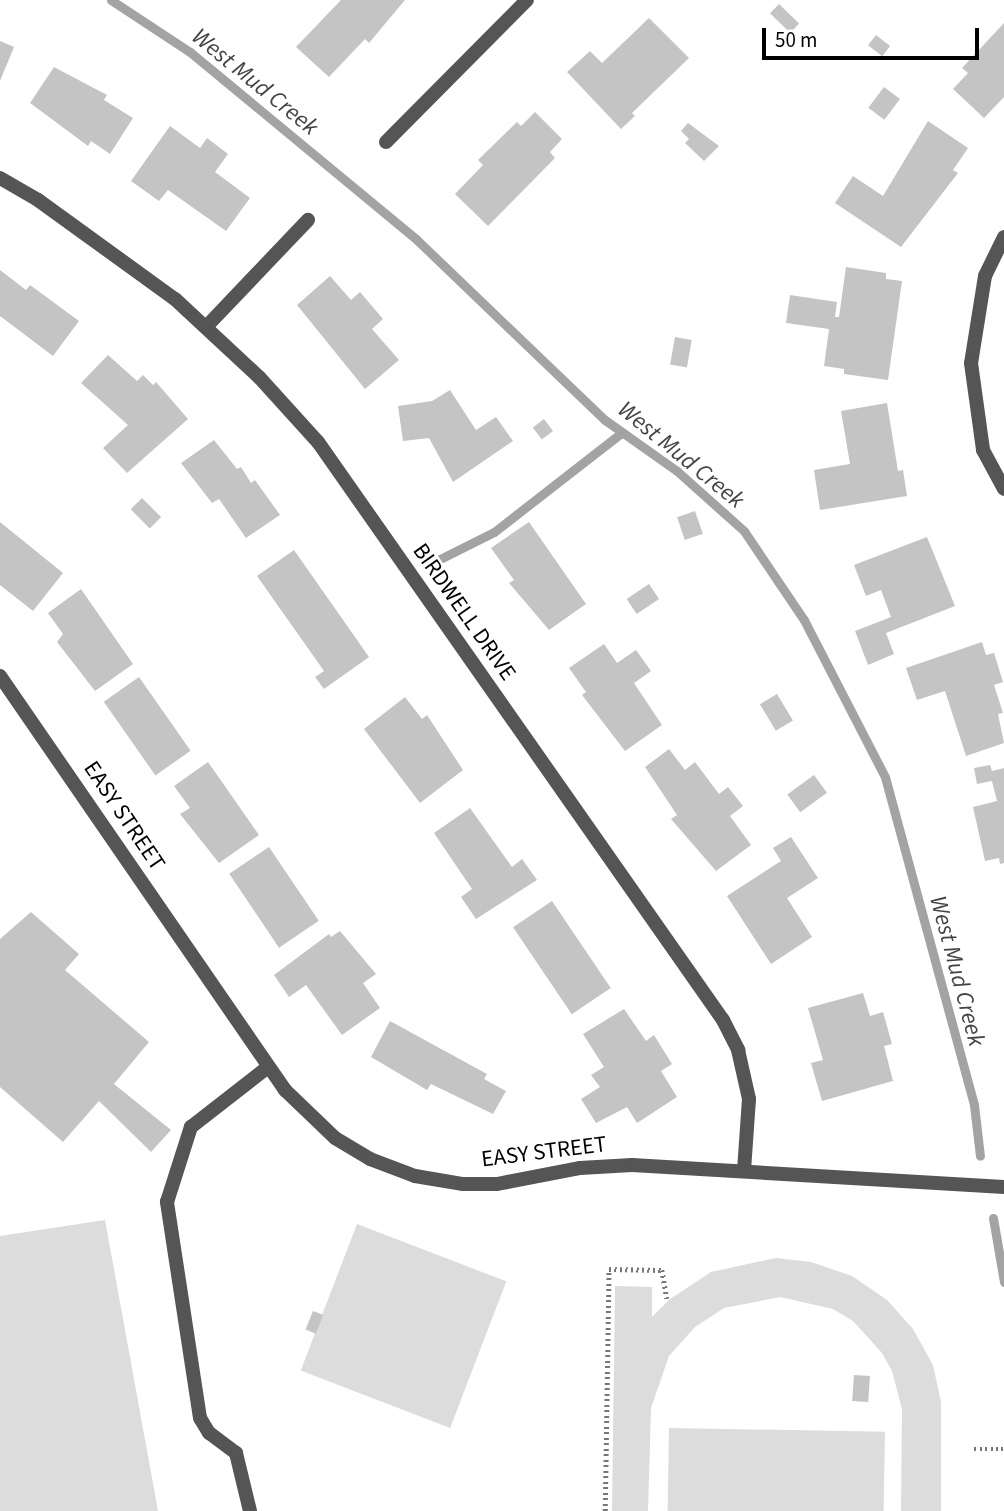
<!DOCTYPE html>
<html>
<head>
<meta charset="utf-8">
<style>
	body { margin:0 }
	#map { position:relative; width:1004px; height:1511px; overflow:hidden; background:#fff; font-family:"Source Sans 3",sans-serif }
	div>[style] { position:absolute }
	.green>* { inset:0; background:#dcdcdc; transform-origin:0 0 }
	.stream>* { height:9px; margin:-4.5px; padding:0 4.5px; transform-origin:4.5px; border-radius:4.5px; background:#a3a3a3 }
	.building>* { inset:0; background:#c4c4c4; transform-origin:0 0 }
	.path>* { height:4.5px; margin-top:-2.25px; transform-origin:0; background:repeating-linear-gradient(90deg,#777 0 2px,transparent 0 5.5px) }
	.lane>* { height:14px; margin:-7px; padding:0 7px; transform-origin:7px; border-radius:7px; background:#555 }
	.street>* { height:14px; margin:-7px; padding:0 7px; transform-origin:7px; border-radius:7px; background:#555 }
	span { translate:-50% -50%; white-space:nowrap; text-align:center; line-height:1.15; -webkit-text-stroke:5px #fff; paint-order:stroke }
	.street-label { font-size:23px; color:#000 }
	.water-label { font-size:24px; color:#444; font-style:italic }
	.scale { position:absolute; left:762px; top:28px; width:217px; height:32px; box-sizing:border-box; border:4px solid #000; border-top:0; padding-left:9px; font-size:21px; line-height:24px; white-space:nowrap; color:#000; -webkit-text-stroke:5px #fff; paint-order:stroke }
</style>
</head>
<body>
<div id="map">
	<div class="green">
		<i style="clip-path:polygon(105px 1220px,158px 1511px,0 1511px,0 1236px)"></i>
		<i style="left:357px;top:1224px;width:160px;height:157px;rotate:21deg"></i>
		<i style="clip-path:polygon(776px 1258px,811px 1262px,852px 1276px,887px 1300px,913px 1329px,933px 1365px,941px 1402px,941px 1511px,901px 1511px,902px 1409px,892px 1371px,882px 1353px,853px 1321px,833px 1309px,780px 1297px,724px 1308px,695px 1327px,669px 1356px,651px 1408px,648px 1511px,612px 1511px,615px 1286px,652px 1287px,652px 1317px,670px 1299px,711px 1272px)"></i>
		<i style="left:669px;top:1428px;width:216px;height:83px;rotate:1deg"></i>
	</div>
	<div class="stream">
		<i style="left:111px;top:0;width:95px;rotate:33.4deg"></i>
		<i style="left:190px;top:52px;width:293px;rotate:39.6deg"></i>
		<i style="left:416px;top:239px;width:262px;rotate:43.8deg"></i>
		<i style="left:605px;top:420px;width:88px;rotate:35.3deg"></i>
		<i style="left:677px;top:471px;width:90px;rotate:41.8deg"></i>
		<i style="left:744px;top:531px;width:107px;rotate:56deg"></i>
		<i style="left:804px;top:620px;width:177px;rotate:62.7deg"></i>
		<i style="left:885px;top:777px;width:340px;rotate:74.8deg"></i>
		<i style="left:974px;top:1105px;width:51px;rotate:83.3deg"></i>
		<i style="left:434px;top:562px;width:67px;rotate:-26.6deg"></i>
		<i style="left:494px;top:532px;width:161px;rotate:-37.9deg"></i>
		<i style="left:993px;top:1218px;width:65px;rotate:80.2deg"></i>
	</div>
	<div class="building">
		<i style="clip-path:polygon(341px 0,405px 0,369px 43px,365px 39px,329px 77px,296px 47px)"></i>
		<i style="left:779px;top:4px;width:28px;height:13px;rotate:44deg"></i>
		<i style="clip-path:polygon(649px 18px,689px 58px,632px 113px,635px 116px,621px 129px,567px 72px,590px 51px,602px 63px)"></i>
		<i style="clip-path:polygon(1004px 23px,1004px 97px,984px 118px,953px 89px,968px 73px,962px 68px)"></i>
		<i style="left:876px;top:35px;width:18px;height:13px;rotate:38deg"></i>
		<i style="clip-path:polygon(0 41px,14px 47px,0 81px)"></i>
		<i style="clip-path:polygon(54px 67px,107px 95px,104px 100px,133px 118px,110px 154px,91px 141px,88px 146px,30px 103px)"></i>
		<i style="left:884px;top:87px;width:20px;height:26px;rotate:37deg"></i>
		<i style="clip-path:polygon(535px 112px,562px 139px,550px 152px,555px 158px,488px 226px,455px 194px,483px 165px,478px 160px,517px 122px,521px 126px)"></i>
		<i style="clip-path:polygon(928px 121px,968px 148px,953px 170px,958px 173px,901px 247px,835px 203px,853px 176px,883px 196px)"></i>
		<i style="clip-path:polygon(688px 123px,719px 146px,704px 161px,685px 143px,689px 139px,681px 131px)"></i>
		<i style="clip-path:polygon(170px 126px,200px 148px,207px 138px,228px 154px,215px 172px,250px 198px,226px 231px,168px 190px,159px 201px,131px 181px)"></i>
		<i style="clip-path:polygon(846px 267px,886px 273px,886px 279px,902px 281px,888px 380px,844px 374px,844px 369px,824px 366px,829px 329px,786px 323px,790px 295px,837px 302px,835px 317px,839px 317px)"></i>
		<i style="clip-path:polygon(0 270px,26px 290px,30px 285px,79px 321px,53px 356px,0 316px)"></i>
		<i style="clip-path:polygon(330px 276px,351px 300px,360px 292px,383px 319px,372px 329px,399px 360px,365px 389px,297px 305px)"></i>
		<i style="left:675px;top:337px;width:17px;height:28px;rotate:10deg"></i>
		<i style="clip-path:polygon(108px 355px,137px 381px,143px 375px,153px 385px,156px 382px,188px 419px,127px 473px,103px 448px,128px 425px,81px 383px)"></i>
		<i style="clip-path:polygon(450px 390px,476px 430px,496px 417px,513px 441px,453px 482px,429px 438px,403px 441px,398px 406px,432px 401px)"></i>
		<i style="clip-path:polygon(887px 403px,898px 471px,903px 470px,907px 496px,820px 510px,814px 470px,850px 464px,841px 411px)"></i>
		<i style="left:544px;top:419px;width:15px;height:14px;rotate:53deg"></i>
		<i style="clip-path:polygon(214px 440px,237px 469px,241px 467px,251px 483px,255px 480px,280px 515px,246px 538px,219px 499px,212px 503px,181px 463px)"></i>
		<i style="left:142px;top:498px;width:27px;height:16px;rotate:45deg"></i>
		<i style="left:695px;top:511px;width:24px;height:19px;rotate:71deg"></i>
		<i style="clip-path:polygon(0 522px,63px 573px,33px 611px,0 585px)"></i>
		<i style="clip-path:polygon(529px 522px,586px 604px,549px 630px,509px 583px,514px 580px,491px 548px)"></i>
		<i style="clip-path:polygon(927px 537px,955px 606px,886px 633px,894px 654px,868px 665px,855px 631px,891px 617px,881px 590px,866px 596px,854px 565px)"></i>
		<i style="clip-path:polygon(294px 550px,369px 657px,324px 689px,315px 677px,324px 671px,257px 576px)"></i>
		<i style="left:649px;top:584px;width:18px;height:27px;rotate:56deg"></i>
		<i style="clip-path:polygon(81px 589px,133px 664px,95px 691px,57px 642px,63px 634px,48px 613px)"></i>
		<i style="clip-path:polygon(982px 642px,986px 655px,994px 653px,1003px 682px,994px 685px,1003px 713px,998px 714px,1004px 743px,966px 756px,945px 691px,917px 700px,906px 668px)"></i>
		<i style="clip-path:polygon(604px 644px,617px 663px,636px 650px,651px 671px,634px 683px,662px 725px,625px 751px,582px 695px,586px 692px,569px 668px)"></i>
		<i style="left:139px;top:677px;width:90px;height:43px;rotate:55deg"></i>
		<i style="left:777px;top:694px;width:31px;height:20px;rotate:59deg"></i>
		<i style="clip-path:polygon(405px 697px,422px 719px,427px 715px,463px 770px,420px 803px,364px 729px)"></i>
		<i style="clip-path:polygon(669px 749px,685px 770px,695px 762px,719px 794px,728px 787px,743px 806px,730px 816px,751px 845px,716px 871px,671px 819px,677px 815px,645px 767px)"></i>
		<i style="clip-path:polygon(208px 762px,259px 835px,219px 863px,180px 814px,190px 808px,174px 786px)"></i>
		<i style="clip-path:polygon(990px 765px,992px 771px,1004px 768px,1004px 863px,1000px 864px,999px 858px,985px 861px,973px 807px,997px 801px,992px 781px,977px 784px,974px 768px)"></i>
		<i style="left:814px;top:775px;width:22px;height:33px;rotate:54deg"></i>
		<i style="clip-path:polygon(470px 808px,512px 867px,522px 859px,537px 880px,476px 919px,461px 897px,472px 889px,434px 833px)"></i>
		<i style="clip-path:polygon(791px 837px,818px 878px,787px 898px,812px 937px,771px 964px,727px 896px,781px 861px,773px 848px)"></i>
		<i style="left:269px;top:847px;width:89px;height:48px;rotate:56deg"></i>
		<i style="left:552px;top:901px;width:105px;height:47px;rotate:56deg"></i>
		<i style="clip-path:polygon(31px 912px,79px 954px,65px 970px,149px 1042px,114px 1084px,171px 1130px,151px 1152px,99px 1101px,63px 1142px,0 1087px,0 939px)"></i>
		<i style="clip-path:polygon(340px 931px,376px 974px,363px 983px,380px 1008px,342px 1035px,306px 985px,289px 997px,274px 975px,329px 934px,331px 937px)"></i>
		<i style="clip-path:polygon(863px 993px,870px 1016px,883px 1012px,892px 1044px,884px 1046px,893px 1081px,822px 1101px,811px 1063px,823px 1060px,808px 1008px)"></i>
		<i style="clip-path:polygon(624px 1009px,646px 1041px,654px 1035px,672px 1064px,661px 1071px,677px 1097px,637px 1123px,627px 1107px,596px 1123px,581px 1099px,600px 1087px,591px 1075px,604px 1067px,583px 1034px)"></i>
		<i style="clip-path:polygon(390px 1021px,487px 1074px,484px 1079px,506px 1091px,493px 1114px,431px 1084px,427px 1090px,371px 1057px)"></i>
		<i style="left:313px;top:1311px;width:11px;height:20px;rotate:22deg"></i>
		<i style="left:854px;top:1375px;width:16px;height:26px;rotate:4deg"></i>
	</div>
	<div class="path">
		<i style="left:974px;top:1449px;width:30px"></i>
		<i style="left:605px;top:1511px;width:242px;rotate:-89.1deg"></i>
		<i style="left:609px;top:1269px;width:53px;rotate:1.1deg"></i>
		<i style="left:662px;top:1270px;width:29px;rotate:80deg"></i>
	</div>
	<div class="lane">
		<i style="left:250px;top:1511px;width:60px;rotate:-103.6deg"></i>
		<i style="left:236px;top:1453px;width:34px;rotate:-143deg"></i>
		<i style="left:209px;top:1433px;width:17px;rotate:-121deg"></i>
		<i style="left:200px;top:1418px;width:219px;rotate:-98.7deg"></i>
		<i style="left:167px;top:1202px;width:79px;rotate:-72.3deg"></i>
		<i style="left:191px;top:1127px;width:98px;rotate:-37.9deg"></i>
	</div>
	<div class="street">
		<i style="left:386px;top:142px;width:200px;rotate:-45.2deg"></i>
		<i style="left:0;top:178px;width:44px;rotate:30.1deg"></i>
		<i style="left:38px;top:200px;width:169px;rotate:35.9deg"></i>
		<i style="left:175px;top:299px;width:115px;rotate:42.9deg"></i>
		<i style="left:259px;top:377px;width:88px;rotate:47.8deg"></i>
		<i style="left:318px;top:442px;width:706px;rotate:54.98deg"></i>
		<i style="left:723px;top:1020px;width:34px;rotate:63deg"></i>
		<i style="left:738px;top:1050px;width:50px;rotate:77.3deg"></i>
		<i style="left:749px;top:1099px;width:72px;rotate:94deg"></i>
		<i style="left:1004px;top:237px;width:43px;rotate:116deg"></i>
		<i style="left:985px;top:276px;width:88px;rotate:99.1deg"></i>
		<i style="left:971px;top:363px;width:88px;rotate:82.1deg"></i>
		<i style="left:983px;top:450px;width:44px;rotate:61.7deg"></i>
		<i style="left:206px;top:327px;width:148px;rotate:-46.4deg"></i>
		<i style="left:0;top:676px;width:503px;rotate:55.46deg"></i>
		<i style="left:285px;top:1090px;width:69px;rotate:43.8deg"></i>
		<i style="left:335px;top:1138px;width:41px;rotate:31deg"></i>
		<i style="left:370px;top:1159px;width:48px;rotate:20.7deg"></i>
		<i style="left:415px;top:1176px;width:49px;rotate:9.5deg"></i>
		<i style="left:463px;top:1184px;width:34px"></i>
		<i style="left:497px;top:1184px;width:85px;rotate:-10.9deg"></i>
		<i style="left:580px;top:1168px;width:52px;rotate:-3.3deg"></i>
		<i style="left:632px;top:1165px;width:373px;rotate:3.4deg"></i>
	</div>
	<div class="street-label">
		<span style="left:464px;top:612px;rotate:55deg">BIRDWELL DRIVE</span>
		<span style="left:124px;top:816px;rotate:56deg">EASY STREET</span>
		<span style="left:544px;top:1152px;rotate:-7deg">EASY STREET</span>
	</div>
	<div class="water-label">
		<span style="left:255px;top:82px;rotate:39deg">West Mud Creek</span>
		<span style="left:681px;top:455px;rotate:39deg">West Mud Creek</span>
		<span style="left:957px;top:971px;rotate:75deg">West Mud Creek</span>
	</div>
	<div class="scale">50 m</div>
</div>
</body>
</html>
